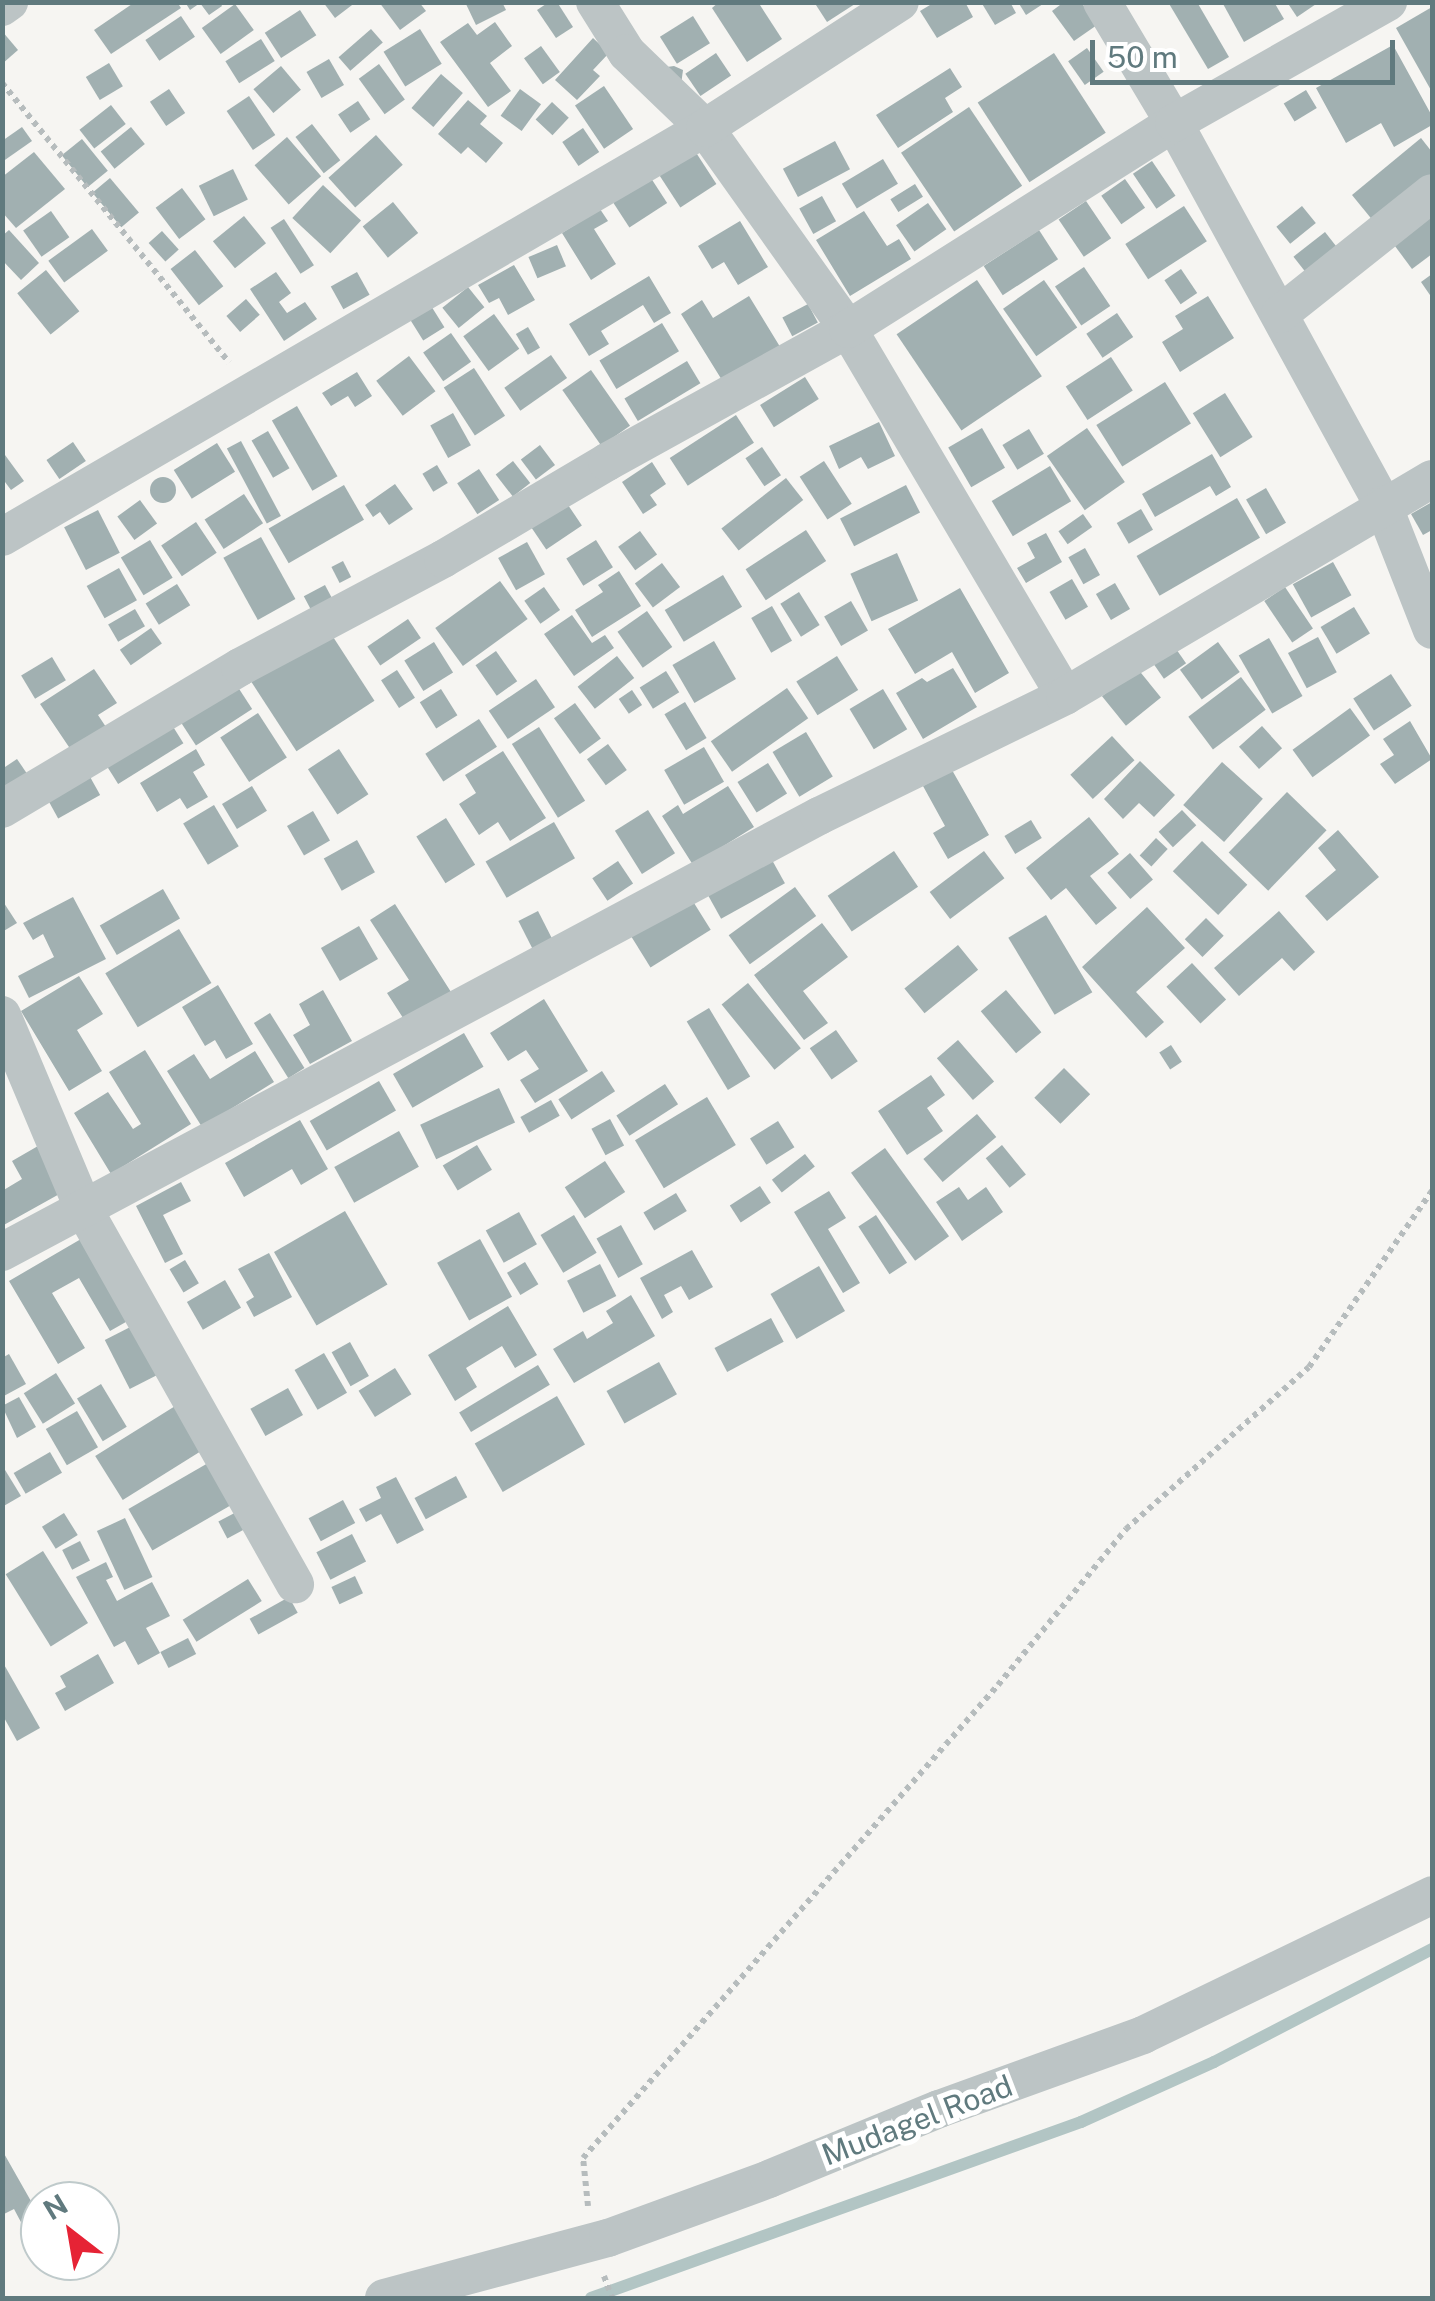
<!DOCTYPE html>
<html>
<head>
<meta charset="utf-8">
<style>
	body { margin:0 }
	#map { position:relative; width:1435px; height:2301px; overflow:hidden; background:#f6f5f2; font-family:"Public Sans",sans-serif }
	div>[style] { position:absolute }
	.stream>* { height:12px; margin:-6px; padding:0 6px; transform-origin:6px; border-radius:6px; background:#b2c5c4 }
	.building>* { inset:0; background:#a1b0b1; transform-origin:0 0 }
	.round { border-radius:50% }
	.path>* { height:6px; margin-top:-3px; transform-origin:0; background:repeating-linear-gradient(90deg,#b6bcbd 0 5px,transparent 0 10px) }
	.street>* { height:38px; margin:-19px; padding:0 19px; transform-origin:19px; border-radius:19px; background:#bcc4c5 }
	span { translate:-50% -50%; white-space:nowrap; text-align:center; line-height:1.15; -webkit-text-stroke:10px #fff; paint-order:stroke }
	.street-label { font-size:30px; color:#607a7e }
	.frame { position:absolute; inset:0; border:5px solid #607a7e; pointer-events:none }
	.north { position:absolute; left:20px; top:2181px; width:100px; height:100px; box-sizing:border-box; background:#fff; border:2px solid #bfcacb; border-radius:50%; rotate:329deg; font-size:28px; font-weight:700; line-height:40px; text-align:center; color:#607a7e }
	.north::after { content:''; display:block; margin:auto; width:35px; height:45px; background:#e62335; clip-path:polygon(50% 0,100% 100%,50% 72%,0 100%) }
	.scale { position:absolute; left:1090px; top:40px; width:305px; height:45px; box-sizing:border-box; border:5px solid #607a7e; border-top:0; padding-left:12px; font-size:30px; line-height:35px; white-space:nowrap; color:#607a7e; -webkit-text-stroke:8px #fff; paint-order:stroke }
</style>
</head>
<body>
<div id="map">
	<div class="stream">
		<i style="left:591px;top:2298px;width:521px;rotate:-19.76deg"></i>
		<i style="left:1081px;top:2122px;width:146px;rotate:-24.3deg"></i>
		<i style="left:1214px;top:2062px;width:246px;rotate:-27.4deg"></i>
	</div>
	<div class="building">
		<i style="clip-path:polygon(135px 2px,177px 2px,181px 8px,111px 54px,94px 30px)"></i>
		<i style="clip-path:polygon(185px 2px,220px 2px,222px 6px,209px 15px,200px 3px,190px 10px)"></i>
		<i style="clip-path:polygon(323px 2px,356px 2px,335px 18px)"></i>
		<i style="clip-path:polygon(379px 2px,419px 2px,426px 11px,400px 30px)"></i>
		<i style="clip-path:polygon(465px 2px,502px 2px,506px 10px,476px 25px)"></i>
		<i style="clip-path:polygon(549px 2px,557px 2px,573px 27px,556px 38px,537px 10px)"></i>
		<i style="clip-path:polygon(719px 2px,758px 2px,782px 39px,747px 62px,712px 8px)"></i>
		<i style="clip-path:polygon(814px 2px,858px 2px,827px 22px)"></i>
		<i style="clip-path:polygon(935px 2px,965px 2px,973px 17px,937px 38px,920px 11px)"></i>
		<i style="clip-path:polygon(981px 2px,1010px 2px,1016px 13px,995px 25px)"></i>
		<i style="clip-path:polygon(1018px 2px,1046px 2px,1026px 15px)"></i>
		<i style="clip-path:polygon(1064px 2px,1081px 2px,1097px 25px,1074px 41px,1052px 11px)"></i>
		<i style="clip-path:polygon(1168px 2px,1197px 2px,1229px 57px,1208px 69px)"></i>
		<i style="clip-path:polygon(1222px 2px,1274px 2px,1284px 19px,1244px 42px)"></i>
		<i style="clip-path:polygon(1287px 2px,1319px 2px,1297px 17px)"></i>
		<i style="left:235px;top:4px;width:32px;height:41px;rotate:54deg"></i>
		<i style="clip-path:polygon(1432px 7px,1432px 92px,1396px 28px)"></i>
		<i style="left:300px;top:10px;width:30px;height:42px;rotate:57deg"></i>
		<i style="left:181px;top:16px;width:25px;height:43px;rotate:56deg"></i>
		<i style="left:693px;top:16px;width:32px;height:39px;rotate:58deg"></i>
		<i style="clip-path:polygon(495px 22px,512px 46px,490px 63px,511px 91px,488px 107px,440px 42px,468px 23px,477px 35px)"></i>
		<i style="left:371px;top:29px;width:18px;height:43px;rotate:49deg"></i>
		<i style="left:420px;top:29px;width:41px;height:43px;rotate:58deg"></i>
		<i style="clip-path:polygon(2px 31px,18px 50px,2px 64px)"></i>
		<i style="clip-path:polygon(593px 38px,609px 53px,593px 70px,600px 76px,577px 100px,555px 80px)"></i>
		<i style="left:261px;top:39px;width:26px;height:42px;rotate:58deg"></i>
		<i style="clip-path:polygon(1393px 45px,1432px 116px,1432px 125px,1394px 147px,1381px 123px,1346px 143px,1316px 88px)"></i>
		<i style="left:541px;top:46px;width:32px;height:21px;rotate:54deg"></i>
		<i style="left:1087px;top:48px;width:29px;height:23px;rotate:55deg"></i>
		<i style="left:716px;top:53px;width:27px;height:37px;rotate:56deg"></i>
		<i style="left:1054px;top:53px;width:95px;height:91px;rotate:57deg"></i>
		<i style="left:329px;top:59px;width:30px;height:26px;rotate:60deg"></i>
		<i style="left:109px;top:63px;width:27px;height:27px;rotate:59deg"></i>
		<i style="left:379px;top:64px;width:44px;height:25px;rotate:54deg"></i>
		<i style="left:281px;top:66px;width:31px;height:36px;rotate:50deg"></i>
		<i style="clip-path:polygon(674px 66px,683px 70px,681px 85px,667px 67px)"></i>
		<i style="clip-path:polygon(950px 68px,962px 87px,945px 98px,953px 112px,898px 148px,876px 115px)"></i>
		<i style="left:441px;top:74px;width:29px;height:45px;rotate:41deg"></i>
		<i style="left:604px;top:86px;width:52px;height:35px;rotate:56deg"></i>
		<i style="left:169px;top:89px;width:29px;height:23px;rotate:56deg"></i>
		<i style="left:520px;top:89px;width:26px;height:33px;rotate:36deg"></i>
		<i style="left:1306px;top:90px;width:21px;height:26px;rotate:59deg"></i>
		<i style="left:249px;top:96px;width:47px;height:27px;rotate:56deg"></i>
		<i style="clip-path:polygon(468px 100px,487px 116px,480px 124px,503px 143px,486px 163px,468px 147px,461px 154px,438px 134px)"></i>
		<i style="left:358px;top:101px;width:22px;height:24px;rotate:56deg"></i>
		<i style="left:552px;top:102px;width:23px;height:24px;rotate:43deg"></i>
		<i style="left:111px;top:105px;width:24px;height:40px;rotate:52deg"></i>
		<i style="left:969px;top:107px;width:95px;height:82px;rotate:56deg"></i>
		<i style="left:312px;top:124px;width:46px;height:21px;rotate:52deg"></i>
		<i style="clip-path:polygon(22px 127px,32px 141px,2px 162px,2px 141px)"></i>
		<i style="left:131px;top:127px;width:22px;height:39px;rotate:51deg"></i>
		<i style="left:583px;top:128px;width:29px;height:25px;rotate:56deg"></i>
		<i style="left:376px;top:135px;width:40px;height:64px;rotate:48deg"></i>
		<i style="left:287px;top:137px;width:52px;height:43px;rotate:49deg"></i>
		<i style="clip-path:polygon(1421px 138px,1432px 152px,1432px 174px,1374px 222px,1352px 195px)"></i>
		<i style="left:82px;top:139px;width:41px;height:26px;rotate:51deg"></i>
		<i style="left:835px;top:141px;width:32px;height:59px;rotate:62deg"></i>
		<i style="left:693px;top:148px;width:43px;height:43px;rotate:57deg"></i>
		<i style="clip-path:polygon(34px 152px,65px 189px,16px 228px,2px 212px,2px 177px)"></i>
		<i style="left:883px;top:159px;width:29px;height:48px;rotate:59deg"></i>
		<i style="left:1152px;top:161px;width:42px;height:23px;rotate:56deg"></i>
		<i style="left:233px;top:169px;width:34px;height:38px;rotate:64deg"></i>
		<i style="left:647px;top:172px;width:37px;height:45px;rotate:57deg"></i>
		<i style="left:110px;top:178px;width:45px;height:23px;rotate:50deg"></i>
		<i style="left:1125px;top:179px;width:35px;height:29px;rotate:55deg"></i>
		<i style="left:915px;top:184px;width:15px;height:29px;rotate:58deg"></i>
		<i style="left:323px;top:185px;width:52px;height:45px;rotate:43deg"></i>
		<i style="left:182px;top:188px;width:39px;height:33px;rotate:53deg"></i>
		<i style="left:822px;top:196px;width:29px;height:26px;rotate:61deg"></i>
		<i style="left:1086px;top:201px;width:45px;height:33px;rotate:56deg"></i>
		<i style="left:393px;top:202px;width:40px;height:39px;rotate:51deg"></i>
		<i style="left:928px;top:203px;width:32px;height:39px;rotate:55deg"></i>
		<i style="left:1184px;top:206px;width:42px;height:70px;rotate:57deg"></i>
		<i style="left:1302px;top:206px;width:22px;height:33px;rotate:51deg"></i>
		<i style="clip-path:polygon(1432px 206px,1432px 254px,1412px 269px,1389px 238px)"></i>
		<i style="clip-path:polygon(600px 209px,608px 221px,594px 229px,616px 264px,591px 280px,562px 233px)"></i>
		<i style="left:51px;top:211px;width:32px;height:34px;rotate:55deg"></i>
		<i style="clip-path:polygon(864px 211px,887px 246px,899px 239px,911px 259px,850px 296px,816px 240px)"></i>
		<i style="left:244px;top:216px;width:35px;height:40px;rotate:51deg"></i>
		<i style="left:284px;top:219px;width:55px;height:16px;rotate:57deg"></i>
		<i style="clip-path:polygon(740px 221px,768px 267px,738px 285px,724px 262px,712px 269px,698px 246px)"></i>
		<i style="left:92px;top:229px;width:27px;height:54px;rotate:54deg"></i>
		<i style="clip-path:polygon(9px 230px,39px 263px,21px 280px,2px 260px,2px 236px)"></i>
		<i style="left:1039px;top:230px;width:35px;height:66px;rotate:57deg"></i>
		<i style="left:162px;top:231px;width:25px;height:18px;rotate:48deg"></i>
		<i style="left:1325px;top:232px;width:23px;height:40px;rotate:52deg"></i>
		<i style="left:557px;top:245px;width:23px;height:31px;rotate:67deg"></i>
		<i style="left:195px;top:250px;width:46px;height:31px;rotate:52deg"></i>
		<i style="clip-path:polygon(514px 265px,535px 300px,508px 315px,499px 298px,489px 303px,478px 285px)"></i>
		<i style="left:1084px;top:267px;width:47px;height:35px;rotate:56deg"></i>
		<i style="left:1181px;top:269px;width:29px;height:20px;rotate:56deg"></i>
		<i style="left:46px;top:270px;width:53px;height:37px;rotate:51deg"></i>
		<i style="clip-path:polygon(276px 272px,291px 293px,279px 302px,287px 313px,305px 302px,317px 319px,284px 341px,250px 289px)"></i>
		<i style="left:357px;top:272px;width:26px;height:30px;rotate:61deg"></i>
		<i style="clip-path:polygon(1432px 274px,1432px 298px,1421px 282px)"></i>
		<i style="clip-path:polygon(649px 276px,671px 313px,654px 323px,643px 305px,601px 331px,609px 344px,589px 356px,569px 324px)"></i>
		<i style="left:977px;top:280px;width:116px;height:97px;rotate:56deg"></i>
		<i style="left:1044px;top:280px;width:58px;height:50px;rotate:55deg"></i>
		<i style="left:468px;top:287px;width:26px;height:33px;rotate:51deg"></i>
		<i style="clip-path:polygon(749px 296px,782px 350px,725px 385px,681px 314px,702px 300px,713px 318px)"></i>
		<i style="clip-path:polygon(1208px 296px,1234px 338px,1180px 372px,1162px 342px,1183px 329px,1175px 316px)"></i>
		<i style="left:246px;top:299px;width:21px;height:26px;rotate:49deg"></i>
		<i style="left:428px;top:301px;width:31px;height:25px;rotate:58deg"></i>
		<i style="left:808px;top:304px;width:21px;height:29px;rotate:62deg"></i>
		<i style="left:1117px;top:313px;width:29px;height:37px;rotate:56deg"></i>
		<i style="left:494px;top:314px;width:43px;height:38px;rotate:54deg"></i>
		<i style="left:662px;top:323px;width:33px;height:73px;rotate:59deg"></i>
		<i style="left:528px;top:327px;width:24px;height:14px;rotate:60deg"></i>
		<i style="left:451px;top:333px;width:35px;height:34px;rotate:55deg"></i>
		<i style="left:551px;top:355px;width:28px;height:57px;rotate:55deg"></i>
		<i style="left:409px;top:356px;width:44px;height:41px;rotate:53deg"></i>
		<i style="left:1111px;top:357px;width:40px;height:54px;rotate:57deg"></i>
		<i style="left:687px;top:361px;width:26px;height:73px;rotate:59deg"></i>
		<i style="left:474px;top:368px;width:57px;height:36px;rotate:57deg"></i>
		<i style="left:591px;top:370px;width:68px;height:35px;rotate:55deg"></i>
		<i style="clip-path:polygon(357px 372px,372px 396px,355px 407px,348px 396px,331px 406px,322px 393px)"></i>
		<i style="left:805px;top:377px;width:26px;height:53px;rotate:58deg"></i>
		<i style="left:1165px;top:382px;width:49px;height:81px;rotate:58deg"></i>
		<i style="left:1225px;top:393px;width:52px;height:38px;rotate:58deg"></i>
		<i style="left:297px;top:406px;width:81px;height:29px;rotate:60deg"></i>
		<i style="left:453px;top:413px;width:37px;height:26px;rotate:61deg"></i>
		<i style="left:736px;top:415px;width:33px;height:79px;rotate:57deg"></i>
		<i style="clip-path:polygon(879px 422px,895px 456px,868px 469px,861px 457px,839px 469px,829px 446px)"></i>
		<i style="left:982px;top:428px;width:46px;height:39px;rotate:60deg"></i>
		<i style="left:1087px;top:428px;width:66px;height:49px;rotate:55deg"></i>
		<i style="left:1029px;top:429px;width:29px;height:31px;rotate:59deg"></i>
		<i style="left:268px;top:431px;width:43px;height:19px;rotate:60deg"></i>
		<i style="left:241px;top:441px;width:85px;height:16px;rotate:62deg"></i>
		<i style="left:73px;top:442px;width:23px;height:32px;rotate:56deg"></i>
		<i style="left:217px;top:443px;width:34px;height:51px;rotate:58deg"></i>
		<i style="left:540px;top:445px;width:25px;height:24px;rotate:53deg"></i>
		<i style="left:762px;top:447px;width:34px;height:20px;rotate:56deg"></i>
		<i style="clip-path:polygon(1212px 454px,1231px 487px,1216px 496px,1210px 486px,1155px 517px,1142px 494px)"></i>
		<i style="clip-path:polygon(5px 455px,24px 481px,11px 490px,2px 478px)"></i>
		<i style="left:513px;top:461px;width:28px;height:22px;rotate:52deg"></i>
		<i style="left:824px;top:461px;width:51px;height:29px;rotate:57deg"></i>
		<i style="clip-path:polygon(652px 462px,666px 484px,650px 495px,657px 505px,643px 514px,622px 482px)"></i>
		<i style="left:437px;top:465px;width:21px;height:17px;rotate:59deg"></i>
		<i style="left:1050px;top:466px;width:41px;height:68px;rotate:59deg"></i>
		<i style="left:479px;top:469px;width:37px;height:26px;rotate:57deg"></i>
		<i class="round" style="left:150px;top:477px;width:26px;height:26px"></i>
		<i style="left:786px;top:478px;width:28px;height:82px;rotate:52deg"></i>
		<i style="clip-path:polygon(395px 484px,413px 509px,389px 525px,380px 512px,373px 517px,365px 505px)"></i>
		<i style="left:344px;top:485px;width:40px;height:87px;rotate:60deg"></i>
		<i style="left:906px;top:485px;width:31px;height:74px;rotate:63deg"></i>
		<i style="left:1266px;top:488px;width:40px;height:23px;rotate:60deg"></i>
		<i style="left:244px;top:494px;width:35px;height:47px;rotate:57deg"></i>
		<i style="left:1237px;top:498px;width:46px;height:116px;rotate:60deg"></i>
		<i style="left:564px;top:499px;width:32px;height:43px;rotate:56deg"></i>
		<i style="left:140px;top:500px;width:29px;height:28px;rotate:54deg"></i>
		<i style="clip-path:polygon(1432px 502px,1432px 530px,1423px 535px,1411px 514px)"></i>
		<i style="left:1141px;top:509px;width:24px;height:28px;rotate:60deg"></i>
		<i style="left:98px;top:510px;width:48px;height:38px;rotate:63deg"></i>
		<i style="left:1083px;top:514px;width:16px;height:30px;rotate:55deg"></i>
		<i style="left:196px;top:522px;width:37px;height:42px;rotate:56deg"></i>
		<i style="left:806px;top:530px;width:37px;height:72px;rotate:57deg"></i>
		<i style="left:640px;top:531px;width:29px;height:27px;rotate:54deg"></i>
		<i style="clip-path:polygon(1046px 533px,1062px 562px,1026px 583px,1017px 568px,1035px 558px,1027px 543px)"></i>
		<i style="left:261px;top:537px;width:71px;height:43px;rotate:61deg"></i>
		<i style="left:150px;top:540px;width:44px;height:34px;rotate:59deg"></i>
		<i style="left:596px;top:540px;width:32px;height:35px;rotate:58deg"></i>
		<i style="left:527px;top:542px;width:37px;height:33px;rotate:61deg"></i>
		<i style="left:1085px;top:548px;width:31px;height:19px;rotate:61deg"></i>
		<i style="left:897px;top:553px;width:52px;height:51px;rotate:66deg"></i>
		<i style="left:343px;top:561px;width:18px;height:13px;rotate:63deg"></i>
		<i style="left:1333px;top:562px;width:38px;height:46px;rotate:61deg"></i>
		<i style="left:662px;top:563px;width:30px;height:34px;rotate:53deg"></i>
		<i style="left:119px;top:568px;width:37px;height:37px;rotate:61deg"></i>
		<i style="clip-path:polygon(619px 571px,641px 606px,592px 637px,575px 610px,603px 592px,598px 585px)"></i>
		<i style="left:723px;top:575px;width:37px;height:68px;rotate:59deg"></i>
		<i style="left:1072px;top:579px;width:32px;height:26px;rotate:60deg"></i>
		<i style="left:500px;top:581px;width:47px;height:80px;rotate:54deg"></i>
		<i style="left:1115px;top:583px;width:30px;height:22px;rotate:60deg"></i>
		<i style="left:177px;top:584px;width:25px;height:37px;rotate:58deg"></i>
		<i style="left:325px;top:585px;width:17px;height:24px;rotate:62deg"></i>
		<i style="left:544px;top:587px;width:28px;height:24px;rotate:55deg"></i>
		<i style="left:1285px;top:587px;width:50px;height:25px;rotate:56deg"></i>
		<i style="clip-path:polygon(960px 588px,1009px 673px,975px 693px,952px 652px,915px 674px,888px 629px)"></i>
		<i style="left:799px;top:592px;width:39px;height:22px;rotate:58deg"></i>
		<i style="left:851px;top:601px;width:34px;height:31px;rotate:60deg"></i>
		<i style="left:772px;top:606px;width:40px;height:24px;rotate:60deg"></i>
		<i style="left:1354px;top:607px;width:31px;height:39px;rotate:59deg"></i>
		<i style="left:135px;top:609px;width:20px;height:31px;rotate:60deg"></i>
		<i style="left:647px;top:611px;width:44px;height:36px;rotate:55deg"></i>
		<i style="clip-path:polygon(572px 615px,592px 643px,605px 635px,614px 648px,574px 676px,544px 634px)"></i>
		<i style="left:408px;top:619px;width:23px;height:49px;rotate:56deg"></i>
		<i style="left:326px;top:626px;width:89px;height:93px;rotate:57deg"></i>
		<i style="left:151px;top:628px;width:19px;height:38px;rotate:55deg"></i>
		<i style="left:1318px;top:637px;width:40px;height:34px;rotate:62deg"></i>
		<i style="left:1269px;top:638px;width:67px;height:35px;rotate:60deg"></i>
		<i style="left:714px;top:641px;width:44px;height:48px;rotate:60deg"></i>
		<i style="left:434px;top:642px;width:36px;height:35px;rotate:58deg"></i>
		<i style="left:1218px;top:642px;width:37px;height:47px;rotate:54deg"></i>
		<i style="left:1174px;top:646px;width:21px;height:27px;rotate:55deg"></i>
		<i style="left:496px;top:651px;width:37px;height:25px;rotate:55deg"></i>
		<i style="left:617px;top:656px;width:28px;height:50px;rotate:52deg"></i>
		<i style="left:837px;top:656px;width:40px;height:48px;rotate:58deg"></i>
		<i style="left:52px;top:657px;width:27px;height:36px;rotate:59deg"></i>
		<i style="clip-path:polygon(953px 668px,977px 707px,923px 739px,896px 693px,922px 678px,927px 682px)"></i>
		<i style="left:1137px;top:668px;width:38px;height:45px;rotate:51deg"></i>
		<i style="clip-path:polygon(94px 669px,117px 703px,98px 715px,108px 730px,73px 753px,40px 704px)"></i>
		<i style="left:397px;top:670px;width:33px;height:19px;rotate:57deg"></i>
		<i style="left:666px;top:671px;width:25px;height:31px;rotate:58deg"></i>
		<i style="left:1391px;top:674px;width:38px;height:45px;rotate:57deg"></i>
		<i style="left:1241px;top:677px;width:41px;height:66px;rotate:53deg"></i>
		<i style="left:232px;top:678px;width:37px;height:67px;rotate:57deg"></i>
		<i style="left:536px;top:679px;width:34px;height:57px;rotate:56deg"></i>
		<i style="left:787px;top:688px;width:37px;height:93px;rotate:55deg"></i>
		<i style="left:441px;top:689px;width:31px;height:25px;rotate:58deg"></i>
		<i style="left:883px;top:689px;width:47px;height:39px;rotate:59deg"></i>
		<i style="left:632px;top:690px;width:18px;height:16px;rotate:56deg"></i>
		<i style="left:685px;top:702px;width:42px;height:24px;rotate:59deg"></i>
		<i style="left:575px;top:703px;width:44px;height:26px;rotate:54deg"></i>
		<i style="left:1350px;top:708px;width:34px;height:71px;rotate:54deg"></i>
		<i style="left:258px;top:713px;width:53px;height:45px;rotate:57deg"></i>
		<i style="left:167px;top:717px;width:31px;height:77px;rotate:58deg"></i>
		<i style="left:479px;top:719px;width:33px;height:64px;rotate:57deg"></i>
		<i style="clip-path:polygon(1410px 721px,1432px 759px,1395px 784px,1380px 764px,1394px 755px,1383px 739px)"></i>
		<i style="left:1262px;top:726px;width:30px;height:31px;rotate:48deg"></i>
		<i style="left:539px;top:727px;width:87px;height:32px;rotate:58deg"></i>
		<i style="left:806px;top:732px;width:52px;height:39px;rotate:59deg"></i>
		<i style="left:1112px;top:736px;width:33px;height:57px;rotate:47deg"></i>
		<i style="left:608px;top:744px;width:32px;height:26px;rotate:54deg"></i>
		<i style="left:704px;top:747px;width:40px;height:46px;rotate:60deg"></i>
		<i style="clip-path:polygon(196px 749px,205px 765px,193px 772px,208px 797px,187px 809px,180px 798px,157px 812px,140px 783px)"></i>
		<i style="left:339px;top:749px;width:54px;height:37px;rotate:57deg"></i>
		<i style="clip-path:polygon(503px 751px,546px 818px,510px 841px,498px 822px,479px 835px,459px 804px,476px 793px,465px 775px)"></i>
		<i style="clip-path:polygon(17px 759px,30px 778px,2px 796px,2px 769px)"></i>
		<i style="clip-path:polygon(1140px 761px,1175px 795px,1154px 817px,1139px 803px,1123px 819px,1104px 799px)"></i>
		<i style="left:1222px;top:762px;width:55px;height:58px;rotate:42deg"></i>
		<i style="left:768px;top:763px;width:36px;height:36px;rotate:58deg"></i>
		<i style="clip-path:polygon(952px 770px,989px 835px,948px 859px,933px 833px,945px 826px,923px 786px)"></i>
		<i style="left:89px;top:775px;width:23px;height:48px;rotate:61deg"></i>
		<i style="left:252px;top:786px;width:29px;height:35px;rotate:59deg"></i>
		<i style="clip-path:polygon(728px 786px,754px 827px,693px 865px,662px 816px,678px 805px,683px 814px)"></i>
		<i style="left:1287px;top:792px;width:55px;height:84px;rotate:44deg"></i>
		<i style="left:214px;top:805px;width:48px;height:36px;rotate:59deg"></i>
		<i style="left:648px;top:810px;width:51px;height:39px;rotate:58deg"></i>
		<i style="left:1182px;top:810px;width:21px;height:32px;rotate:47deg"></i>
		<i style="left:313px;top:811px;width:34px;height:30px;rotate:60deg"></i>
		<i style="clip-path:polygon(1089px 817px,1119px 854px,1090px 876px,1117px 908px,1096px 925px,1066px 888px,1051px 900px,1026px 868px)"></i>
		<i style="left:446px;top:818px;width:55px;height:35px;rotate:58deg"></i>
		<i style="left:1031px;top:820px;width:21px;height:31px;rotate:59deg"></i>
		<i style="left:554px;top:822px;width:42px;height:79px;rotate:60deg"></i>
		<i style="clip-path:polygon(1338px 830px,1379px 877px,1327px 921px,1305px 896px,1336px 870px,1318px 848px)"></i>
		<i style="left:1156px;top:838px;width:16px;height:24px;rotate:43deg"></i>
		<i style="left:357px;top:840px;width:37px;height:38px;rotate:61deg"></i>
		<i style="left:1202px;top:841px;width:63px;height:42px;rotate:44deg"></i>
		<i style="left:767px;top:851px;width:37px;height:73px;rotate:61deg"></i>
		<i style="left:894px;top:851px;width:43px;height:80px;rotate:56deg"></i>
		<i style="left:984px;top:851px;width:34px;height:68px;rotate:53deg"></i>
		<i style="left:1130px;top:853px;width:35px;height:30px;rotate:49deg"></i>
		<i style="left:618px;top:861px;width:27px;height:31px;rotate:56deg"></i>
		<i style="left:795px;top:887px;width:36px;height:82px;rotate:54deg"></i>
		<i style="left:163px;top:889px;width:34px;height:73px;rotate:60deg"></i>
		<i style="left:689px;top:895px;width:41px;height:71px;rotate:58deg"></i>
		<i style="clip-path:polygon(73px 897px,106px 959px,29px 998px,18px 976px,54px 957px,43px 934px,33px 940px,23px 923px)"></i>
		<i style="clip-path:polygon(2px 900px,17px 923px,2px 932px)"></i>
		<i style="clip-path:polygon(395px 904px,451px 992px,405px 1021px,387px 993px,409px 980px,370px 920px)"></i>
		<i style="clip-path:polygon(1147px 907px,1185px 948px,1136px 992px,1164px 1022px,1146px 1038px,1082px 967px)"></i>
		<i style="left:538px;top:911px;width:42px;height:22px;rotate:63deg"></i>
		<i style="clip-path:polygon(1279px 911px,1315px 952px,1294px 971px,1282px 958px,1239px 996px,1214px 968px)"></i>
		<i style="left:1046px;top:915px;width:90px;height:44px;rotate:59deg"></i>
		<i style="left:1206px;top:918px;width:25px;height:30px;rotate:45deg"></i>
		<i style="clip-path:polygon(822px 923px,848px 957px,803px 991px,828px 1023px,804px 1040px,754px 975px)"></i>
		<i style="left:359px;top:926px;width:38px;height:44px;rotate:60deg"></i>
		<i style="left:179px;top:929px;width:63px;height:86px;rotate:59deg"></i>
		<i style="left:958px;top:945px;width:32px;height:69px;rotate:51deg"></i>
		<i style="left:1192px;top:963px;width:50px;height:35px;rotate:47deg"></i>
		<i style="clip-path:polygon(79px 976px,103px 1014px,77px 1030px,102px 1071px,69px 1091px,21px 1011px)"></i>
		<i style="left:748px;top:983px;width:84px;height:34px;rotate:51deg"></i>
		<i style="clip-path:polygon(218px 985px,253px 1044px,226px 1059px,215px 1040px,205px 1046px,182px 1007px)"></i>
		<i style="clip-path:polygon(323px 990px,352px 1041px,310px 1064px,293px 1035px,310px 1025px,299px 1004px)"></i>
		<i style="left:1006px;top:990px;width:55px;height:33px;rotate:50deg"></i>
		<i style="clip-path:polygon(544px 999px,588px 1071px,535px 1103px,520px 1080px,539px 1069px,526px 1050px,508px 1061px,490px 1033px)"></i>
		<i style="left:709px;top:1008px;width:80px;height:26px;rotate:59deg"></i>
		<i style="left:270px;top:1013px;width:65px;height:19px;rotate:58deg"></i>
		<i style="left:836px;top:1030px;width:38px;height:32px;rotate:55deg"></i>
		<i style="left:464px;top:1033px;width:39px;height:82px;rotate:60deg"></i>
		<i style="left:958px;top:1040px;width:55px;height:28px;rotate:49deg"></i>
		<i style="left:1171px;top:1045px;width:20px;height:14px;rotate:57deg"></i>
		<i style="clip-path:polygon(145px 1050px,191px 1124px,111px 1174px,74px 1113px,108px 1092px,133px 1129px,141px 1124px,109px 1072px)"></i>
		<i style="clip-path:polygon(255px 1051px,274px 1082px,202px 1127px,167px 1071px,194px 1054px,210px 1079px)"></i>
		<i style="left:1064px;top:1068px;width:37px;height:42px;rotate:45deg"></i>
		<i style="left:602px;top:1071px;width:24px;height:52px;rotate:57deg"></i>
		<i style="clip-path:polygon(931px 1075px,945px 1095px,927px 1108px,943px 1131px,907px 1155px,878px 1111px)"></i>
		<i style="left:379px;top:1081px;width:34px;height:80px;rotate:60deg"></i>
		<i style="left:665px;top:1084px;width:24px;height:58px;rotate:57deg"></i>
		<i style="left:499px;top:1088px;width:38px;height:87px;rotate:65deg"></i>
		<i style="left:707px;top:1097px;width:56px;height:84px;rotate:59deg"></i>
		<i style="left:551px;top:1100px;width:18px;height:35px;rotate:61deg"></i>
		<i style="left:977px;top:1114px;width:30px;height:70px;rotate:50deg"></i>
		<i style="left:610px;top:1119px;width:30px;height:21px;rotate:62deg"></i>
		<i style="clip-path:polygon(300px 1120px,328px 1169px,301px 1185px,292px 1169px,244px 1197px,225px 1163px)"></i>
		<i style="left:778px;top:1121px;width:31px;height:33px;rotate:58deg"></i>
		<i style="left:399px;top:1131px;width:41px;height:74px;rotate:61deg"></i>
		<i style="left:477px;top:1145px;width:29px;height:40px;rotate:59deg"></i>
		<i style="left:1002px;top:1145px;width:38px;height:21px;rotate:51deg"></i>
		<i style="clip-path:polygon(38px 1146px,63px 1192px,2px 1226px,2px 1191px,22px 1179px,12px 1161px)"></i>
		<i style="left:885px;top:1148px;width:109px;height:42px;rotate:54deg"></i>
		<i style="left:805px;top:1154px;width:16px;height:42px;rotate:52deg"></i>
		<i style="left:605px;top:1161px;width:37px;height:48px;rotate:57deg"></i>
		<i style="clip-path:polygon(181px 1182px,191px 1201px,163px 1215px,183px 1254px,165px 1263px,136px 1206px)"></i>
		<i style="left:760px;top:1186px;width:20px;height:36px;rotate:57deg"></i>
		<i style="clip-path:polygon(959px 1187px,968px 1200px,986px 1187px,1003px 1212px,962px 1241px,936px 1202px)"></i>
		<i style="clip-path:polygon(829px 1191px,846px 1218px,828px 1229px,860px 1283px,843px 1293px,794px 1212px)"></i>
		<i style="left:676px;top:1193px;width:21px;height:38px;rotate:59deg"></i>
		<i style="left:345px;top:1211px;width:85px;height:82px;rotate:60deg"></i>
		<i style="left:519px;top:1212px;width:37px;height:38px;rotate:61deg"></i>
		<i style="left:574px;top:1215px;width:44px;height:39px;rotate:59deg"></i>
		<i style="left:876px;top:1215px;width:57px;height:21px;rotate:57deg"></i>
		<i style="left:621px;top:1225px;width:45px;height:28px;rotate:61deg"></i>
		<i style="clip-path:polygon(93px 1232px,140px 1314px,110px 1331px,79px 1278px,52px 1293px,85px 1348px,58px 1364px,9px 1281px)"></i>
		<i style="left:480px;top:1239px;width:66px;height:49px;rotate:61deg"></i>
		<i style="clip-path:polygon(692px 1250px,713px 1287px,689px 1300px,681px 1286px,664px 1295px,673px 1312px,662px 1319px,640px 1278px)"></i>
		<i style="clip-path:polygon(269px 1253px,292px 1297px,254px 1317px,246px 1302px,254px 1297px,238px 1269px)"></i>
		<i style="left:185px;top:1260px;width:27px;height:18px;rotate:59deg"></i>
		<i style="left:525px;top:1262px;width:26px;height:21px;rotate:59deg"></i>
		<i style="left:600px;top:1264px;width:36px;height:37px;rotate:63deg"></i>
		<i style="left:819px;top:1266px;width:52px;height:56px;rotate:60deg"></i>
		<i style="left:225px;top:1280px;width:32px;height:44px;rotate:60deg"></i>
		<i style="clip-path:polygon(631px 1295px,655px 1336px,574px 1383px,553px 1349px,583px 1331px,587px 1339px,613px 1323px,606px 1311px)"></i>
		<i style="clip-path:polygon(508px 1306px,537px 1355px,515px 1368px,502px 1346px,466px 1368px,477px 1387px,455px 1401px,428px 1355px)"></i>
		<i style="left:771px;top:1318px;width:27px;height:64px;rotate:62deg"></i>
		<i style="left:144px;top:1320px;width:55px;height:44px;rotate:63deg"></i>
		<i style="left:350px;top:1342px;width:39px;height:21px;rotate:61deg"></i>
		<i style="left:324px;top:1353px;width:46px;height:34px;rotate:60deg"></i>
		<i style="clip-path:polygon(9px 1354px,26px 1384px,2px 1397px,2px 1358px)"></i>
		<i style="left:659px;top:1362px;width:37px;height:60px;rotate:61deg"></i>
		<i style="left:538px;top:1365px;width:23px;height:92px;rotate:59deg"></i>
		<i style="left:395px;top:1368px;width:31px;height:43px;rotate:58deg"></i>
		<i style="left:56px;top:1373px;width:36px;height:38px;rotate:58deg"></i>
		<i style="left:101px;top:1384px;width:50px;height:28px;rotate:59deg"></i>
		<i style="left:288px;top:1388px;width:31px;height:43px;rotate:61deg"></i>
		<i style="left:557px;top:1396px;width:56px;height:95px;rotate:60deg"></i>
		<i style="clip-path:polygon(19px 1397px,36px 1427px,17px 1438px,2px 1406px)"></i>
		<i style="left:180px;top:1403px;width:52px;height:100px;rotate:58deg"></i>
		<i style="left:77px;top:1411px;width:42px;height:36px;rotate:60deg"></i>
		<i style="left:50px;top:1452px;width:24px;height:42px;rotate:60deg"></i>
		<i style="left:215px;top:1459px;width:48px;height:100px;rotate:60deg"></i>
		<i style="clip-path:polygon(2px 1465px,21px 1496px,2px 1507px)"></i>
		<i style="left:456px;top:1476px;width:24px;height:47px;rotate:62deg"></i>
		<i style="clip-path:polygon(396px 1477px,424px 1530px,397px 1544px,381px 1514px,366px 1522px,359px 1509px,381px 1498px,376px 1487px)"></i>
		<i style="left:343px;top:1500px;width:26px;height:39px;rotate:62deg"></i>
		<i style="left:244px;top:1508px;width:19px;height:29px;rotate:62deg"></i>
		<i style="left:64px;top:1513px;width:26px;height:26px;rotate:58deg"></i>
		<i style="left:125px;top:1518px;width:65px;height:31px;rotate:65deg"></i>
		<i style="left:352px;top:1534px;width:31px;height:40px;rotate:63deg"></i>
		<i style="left:80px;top:1541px;width:22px;height:20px;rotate:63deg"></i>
		<i style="left:43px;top:1551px;width:85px;height:44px;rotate:58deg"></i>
		<i style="clip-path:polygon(106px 1562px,113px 1577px,106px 1580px,117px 1601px,152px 1582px,170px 1616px,146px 1628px,160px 1653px,138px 1665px,125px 1641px,114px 1647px,76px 1577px)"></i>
		<i style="left:355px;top:1576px;width:19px;height:26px;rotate:65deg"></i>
		<i style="left:248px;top:1579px;width:26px;height:77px;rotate:58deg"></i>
		<i style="left:289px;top:1597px;width:18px;height:45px;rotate:61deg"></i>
		<i style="left:188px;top:1638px;width:18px;height:31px;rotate:63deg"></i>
		<i style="clip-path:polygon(98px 1654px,114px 1683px,65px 1711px,55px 1693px,66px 1687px,60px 1676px)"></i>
		<i style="clip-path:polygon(2px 1661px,40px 1728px,17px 1741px,2px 1714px)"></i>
		<i style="clip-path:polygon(2px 2150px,40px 2217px,23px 2226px,14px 2209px,2px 2215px)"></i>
	</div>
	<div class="path">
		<i style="left:2px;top:83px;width:360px;rotate:50.9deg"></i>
		<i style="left:588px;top:2206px;width:48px;rotate:-95.9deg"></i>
		<i style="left:583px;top:2158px;width:629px;rotate:-48.74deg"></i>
		<i style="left:998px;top:1685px;width:202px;rotate:-50.6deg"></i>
		<i style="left:1126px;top:1529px;width:244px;rotate:-41.5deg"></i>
		<i style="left:1309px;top:1367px;width:215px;rotate:-55.1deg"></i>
		<i style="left:604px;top:2276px;width:23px;rotate:70deg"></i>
	</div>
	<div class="street">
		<i style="left:595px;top:2px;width:60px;rotate:57.9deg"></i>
		<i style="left:627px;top:53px;width:108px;rotate:43.9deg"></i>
		<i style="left:705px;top:128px;width:247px;rotate:54.6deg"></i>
		<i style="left:848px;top:329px;width:426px;rotate:59.4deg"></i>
		<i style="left:1102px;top:2px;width:141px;rotate:59.2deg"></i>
		<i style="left:1174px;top:123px;width:435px;rotate:61.3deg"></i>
		<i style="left:1383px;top:505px;width:134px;rotate:68.6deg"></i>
		<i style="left:2px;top:7px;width:9px;rotate:-36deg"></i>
		<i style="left:1280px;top:314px;width:194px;rotate:-38.5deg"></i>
		<i style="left:2px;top:537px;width:813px;rotate:-30.19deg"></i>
		<i style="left:705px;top:128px;width:232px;rotate:-32.9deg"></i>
		<i style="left:2px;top:809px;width:277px;rotate:-30.8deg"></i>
		<i style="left:240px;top:667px;width:230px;rotate:-28deg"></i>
		<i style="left:443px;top:559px;width:191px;rotate:-30.6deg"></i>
		<i style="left:607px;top:462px;width:275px;rotate:-28.9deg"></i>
		<i style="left:848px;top:329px;width:386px;rotate:-32.3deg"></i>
		<i style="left:1174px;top:123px;width:246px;rotate:-29.5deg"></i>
		<i style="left:2px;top:1015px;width:209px;rotate:67.2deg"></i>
		<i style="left:83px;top:1208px;width:432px;rotate:60.6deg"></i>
		<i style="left:2px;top:1252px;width:926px;rotate:-28.09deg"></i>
		<i style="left:819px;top:816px;width:274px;rotate:-26deg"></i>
		<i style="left:1065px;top:696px;width:426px;rotate:-30.6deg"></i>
		<i style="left:384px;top:2298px;width:232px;rotate:-15deg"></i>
		<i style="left:608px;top:2238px;width:171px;rotate:-20.1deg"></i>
		<i style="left:769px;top:2179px;width:184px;rotate:-22.4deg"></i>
		<i style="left:939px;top:2109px;width:217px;rotate:-19.9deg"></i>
		<i style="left:1143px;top:2035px;width:321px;rotate:-25.8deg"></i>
	</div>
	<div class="street-label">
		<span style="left:917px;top:2120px;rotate:-21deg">Mudagel Road</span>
	</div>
	<div class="frame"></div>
	<div class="north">N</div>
	<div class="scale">50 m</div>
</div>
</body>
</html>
